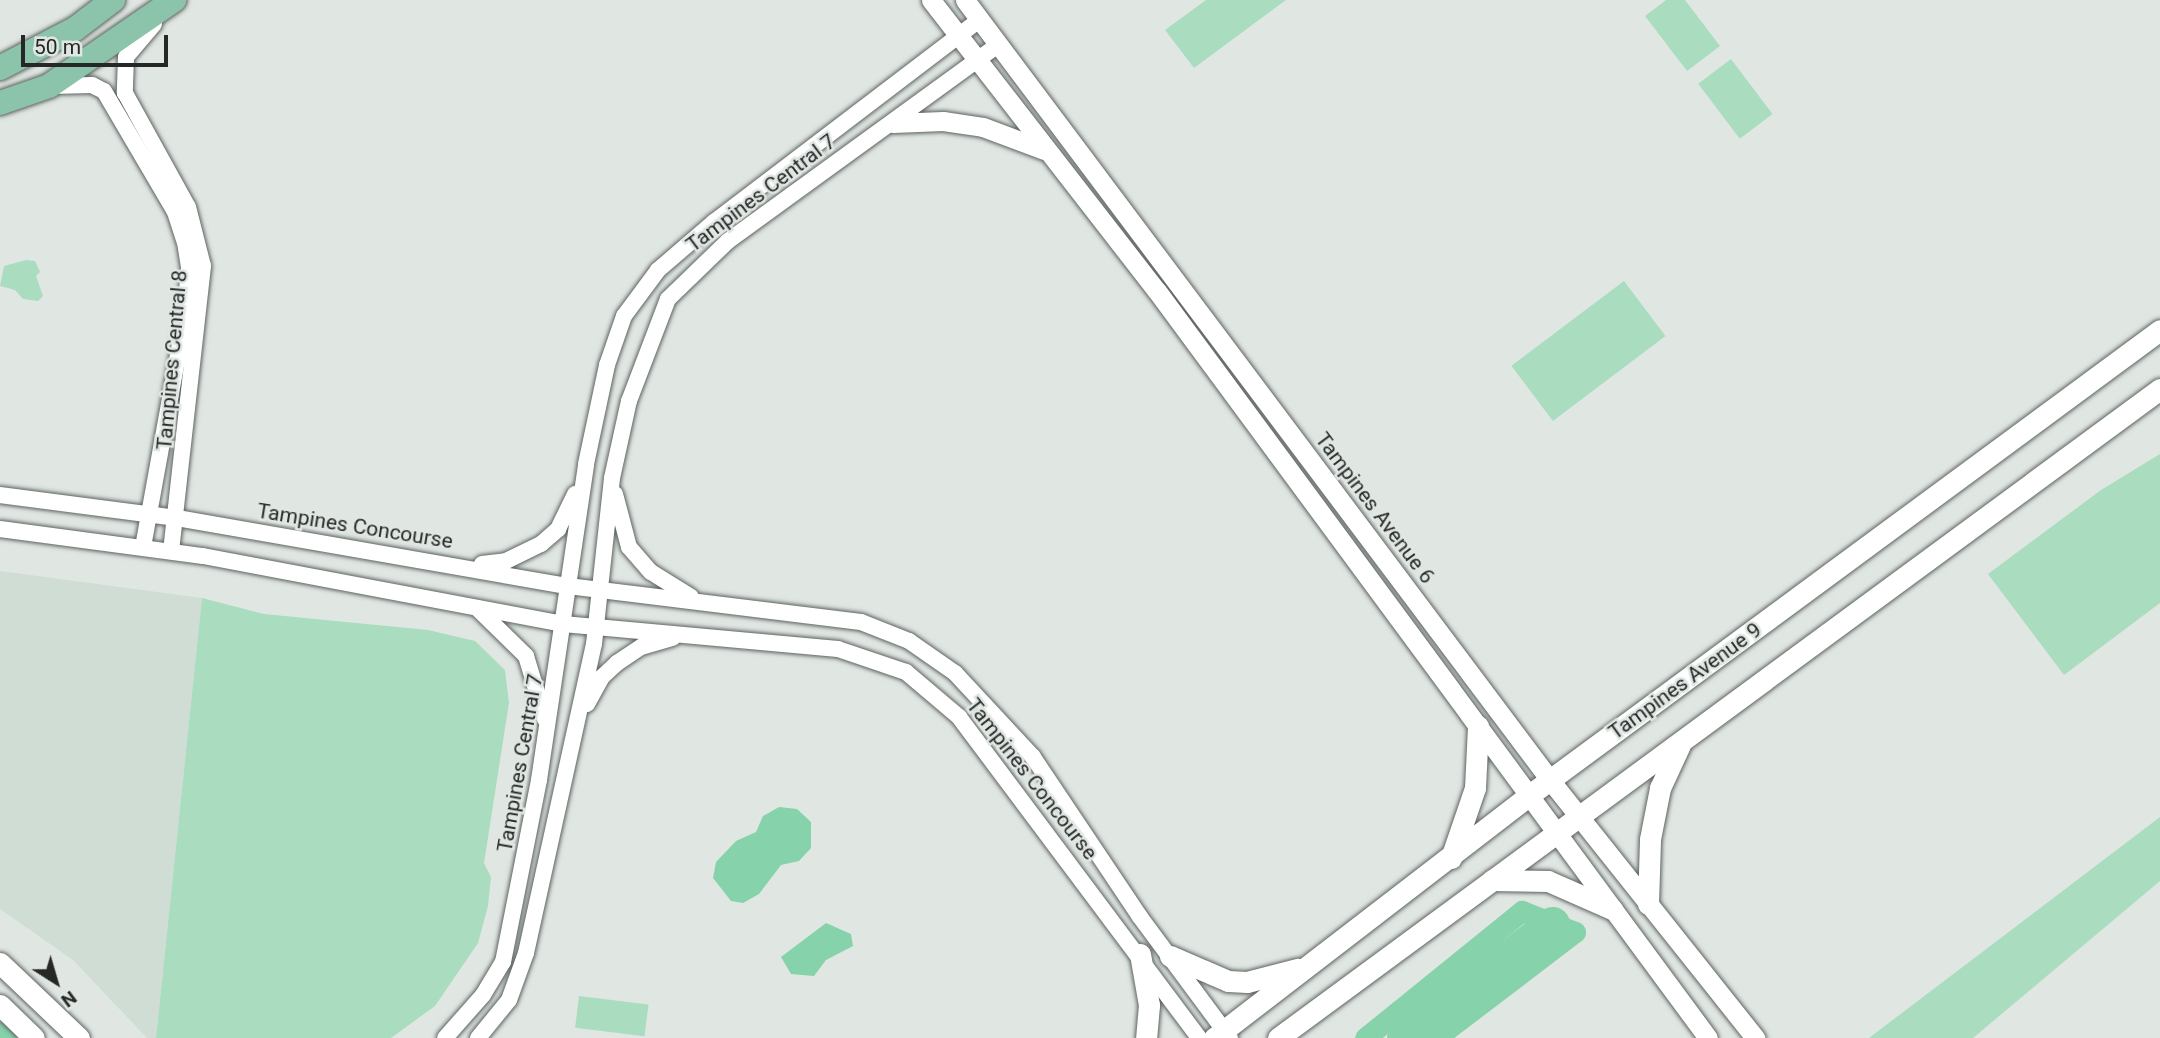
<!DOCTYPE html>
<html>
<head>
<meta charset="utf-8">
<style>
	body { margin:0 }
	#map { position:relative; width:2160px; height:1038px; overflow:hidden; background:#e0e7e3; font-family:Roboto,sans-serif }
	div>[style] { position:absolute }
	.built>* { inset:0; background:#cfddd5 }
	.green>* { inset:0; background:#aadcc0; transform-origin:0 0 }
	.water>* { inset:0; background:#86d2aa }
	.canal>* { height:21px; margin:-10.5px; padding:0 10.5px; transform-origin:10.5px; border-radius:10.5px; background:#86d2aa }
	.river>* { height:35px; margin:-17.5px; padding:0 17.5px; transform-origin:17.5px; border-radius:17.5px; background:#86d2aa }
	.roads { filter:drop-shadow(0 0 2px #5d6360) drop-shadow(0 0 2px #5d6360) }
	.minor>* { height:16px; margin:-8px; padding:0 8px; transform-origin:8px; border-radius:8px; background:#fff }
	.tertiary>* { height:19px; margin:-9.5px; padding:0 9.5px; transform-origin:9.5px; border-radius:9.5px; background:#fff }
	.secondary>* { height:21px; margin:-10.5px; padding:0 10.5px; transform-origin:10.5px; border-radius:10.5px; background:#fff }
	.primary>* { height:24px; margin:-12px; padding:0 12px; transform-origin:12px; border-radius:12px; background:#8bc4aa }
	span { translate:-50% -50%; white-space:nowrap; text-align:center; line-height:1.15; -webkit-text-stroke:5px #e0e7e3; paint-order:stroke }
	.street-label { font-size:21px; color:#262827 }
	.north { position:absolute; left:21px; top:947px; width:70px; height:70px; -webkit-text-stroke:5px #e0e7e3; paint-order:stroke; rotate:143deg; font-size:19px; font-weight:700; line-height:28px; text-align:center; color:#262827 }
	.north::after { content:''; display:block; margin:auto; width:24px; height:32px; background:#262827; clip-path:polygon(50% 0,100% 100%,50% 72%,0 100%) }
	.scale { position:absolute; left:21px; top:35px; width:147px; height:32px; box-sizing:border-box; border:4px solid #262827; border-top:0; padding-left:9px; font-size:21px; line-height:24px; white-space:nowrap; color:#262827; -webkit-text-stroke:5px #e0e7e3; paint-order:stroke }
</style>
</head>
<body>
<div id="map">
	<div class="built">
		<i style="clip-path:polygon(0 571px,202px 598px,156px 1038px,147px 1038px,73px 960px,0 909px)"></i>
	</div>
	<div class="green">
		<i style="clip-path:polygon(1206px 0,1286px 0,1194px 68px,1165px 30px)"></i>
		<i style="clip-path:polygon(1666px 0,1685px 0,1720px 46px,1687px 71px,1645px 16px)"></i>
		<i style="left:1731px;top:59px;width:69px;height:41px;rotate:53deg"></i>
		<i style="clip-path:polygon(26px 260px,35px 261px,40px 272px,36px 276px,43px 296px,38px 301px,23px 299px,15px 290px,0 286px,4px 266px)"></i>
		<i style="left:1624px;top:281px;width:69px;height:141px;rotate:53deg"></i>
		<i style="clip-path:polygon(2160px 454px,2160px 603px,2064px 675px,1988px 574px,2101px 490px)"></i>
		<i style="clip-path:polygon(202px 598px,264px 614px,428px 630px,475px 641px,505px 670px,509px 703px,484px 863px,491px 877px,488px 906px,478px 943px,435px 1006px,391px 1038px,156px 1038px)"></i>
		<i style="clip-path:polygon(2160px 817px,2160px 881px,1973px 1038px,1869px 1038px)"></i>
		<i style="left:579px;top:996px;width:70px;height:32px;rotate:7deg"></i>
	</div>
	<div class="water">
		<i style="clip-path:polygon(779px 807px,797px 809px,811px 822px,811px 848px,799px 861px,781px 865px,759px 894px,743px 903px,731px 901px,713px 878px,716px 862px,736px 841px,756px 832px,763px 816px)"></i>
		<i style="clip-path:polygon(826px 923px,851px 934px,853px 946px,826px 960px,814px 976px,791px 974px,781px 957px)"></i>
	</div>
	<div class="canal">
		<i style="left:0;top:1032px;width:8px;rotate:45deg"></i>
		<i style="left:1365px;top:1038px;width:202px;rotate:-39deg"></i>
		<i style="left:1522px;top:911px;width:57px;rotate:21.6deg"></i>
		<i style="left:1575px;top:932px;width:175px;rotate:142.7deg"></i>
	</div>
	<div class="river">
		<i style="left:1404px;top:1038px;width:187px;rotate:-37.6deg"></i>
	</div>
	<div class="roads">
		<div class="minor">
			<i style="left:154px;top:24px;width:43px;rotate:130.3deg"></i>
			<i style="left:126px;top:57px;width:36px;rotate:92deg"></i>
			<i style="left:125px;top:93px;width:130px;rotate:61.1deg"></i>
			<i style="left:188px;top:207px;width:61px;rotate:75.7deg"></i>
			<i style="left:203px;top:266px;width:287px;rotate:96.4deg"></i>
			<i style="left:51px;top:86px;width:41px;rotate:-1.4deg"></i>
			<i style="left:92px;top:85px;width:13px;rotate:27deg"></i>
			<i style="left:104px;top:91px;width:140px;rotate:59.6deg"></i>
			<i style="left:175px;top:212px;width:32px;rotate:72deg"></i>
			<i style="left:185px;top:242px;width:26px;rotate:81deg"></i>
			<i style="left:189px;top:268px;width:48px;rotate:94.8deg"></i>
			<i style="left:185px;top:316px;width:235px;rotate:100.3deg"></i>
			<i style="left:615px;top:494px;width:55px;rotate:75.2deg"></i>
			<i style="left:629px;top:547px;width:33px;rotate:49deg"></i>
			<i style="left:651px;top:572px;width:47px;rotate:32deg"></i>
			<i style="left:0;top:495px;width:178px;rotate:7.4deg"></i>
			<i style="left:177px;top:518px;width:397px;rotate:9.9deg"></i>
			<i style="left:568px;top:586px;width:295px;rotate:7deg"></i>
			<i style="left:861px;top:622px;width:52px;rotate:21.6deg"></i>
			<i style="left:909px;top:641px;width:56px;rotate:34.8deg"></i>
			<i style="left:955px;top:673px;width:115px;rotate:47.1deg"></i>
			<i style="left:1033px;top:757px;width:192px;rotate:56.2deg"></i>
			<i style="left:1140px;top:917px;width:151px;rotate:53.4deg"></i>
			<i style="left:0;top:529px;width:205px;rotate:7.6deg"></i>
			<i style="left:203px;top:556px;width:366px;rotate:10.7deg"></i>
			<i style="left:563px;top:624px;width:276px;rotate:5.2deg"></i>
			<i style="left:838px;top:649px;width:72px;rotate:18.7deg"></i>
			<i style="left:906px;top:672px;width:70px;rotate:40.3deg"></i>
			<i style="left:959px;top:717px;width:401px;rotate:53.2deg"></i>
			<i style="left:482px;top:564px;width:24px;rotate:-7deg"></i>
			<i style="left:506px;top:561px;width:39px;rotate:-26deg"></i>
			<i style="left:541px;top:544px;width:23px;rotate:-41deg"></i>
			<i style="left:558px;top:529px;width:39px;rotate:-64deg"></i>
			<i style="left:477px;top:608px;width:69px;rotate:44.4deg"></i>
			<i style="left:526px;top:656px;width:66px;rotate:73.2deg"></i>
			<i style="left:587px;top:704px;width:31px;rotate:-61deg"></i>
			<i style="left:602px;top:677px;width:21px;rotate:-43deg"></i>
			<i style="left:617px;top:663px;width:29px;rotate:-34deg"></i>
			<i style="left:641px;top:647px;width:33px;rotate:-16deg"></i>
			<i style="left:445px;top:1038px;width:57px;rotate:-48.5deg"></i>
			<i style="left:483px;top:995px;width:39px;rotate:-59deg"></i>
			<i style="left:503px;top:962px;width:186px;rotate:-78.8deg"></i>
			<i style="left:539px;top:780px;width:319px;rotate:-81.5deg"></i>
			<i style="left:586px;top:464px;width:101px;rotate:-78deg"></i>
			<i style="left:607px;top:365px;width:52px;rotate:-70.9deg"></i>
			<i style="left:624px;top:316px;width:57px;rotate:-53.5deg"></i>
			<i style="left:658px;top:270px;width:74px;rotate:-40.6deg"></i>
			<i style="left:714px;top:222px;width:333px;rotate:-37.3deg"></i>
			<i style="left:478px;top:1038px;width:49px;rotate:-50.8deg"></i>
			<i style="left:509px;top:1000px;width:50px;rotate:-70.1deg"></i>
			<i style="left:526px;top:953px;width:316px;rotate:-77.6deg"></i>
			<i style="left:594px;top:644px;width:167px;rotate:-83.8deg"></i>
			<i style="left:612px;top:478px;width:79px;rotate:-77.6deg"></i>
			<i style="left:629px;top:401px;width:109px;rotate:-69.1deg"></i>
			<i style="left:668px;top:299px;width:83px;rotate:-44deg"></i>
			<i style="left:728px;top:241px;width:334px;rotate:-36deg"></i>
		</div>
		<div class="tertiary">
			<i style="left:931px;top:0;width:368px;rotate:52.2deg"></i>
			<i style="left:1157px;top:291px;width:928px;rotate:53.59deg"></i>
			<i style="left:965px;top:0;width:975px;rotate:53.13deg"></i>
			<i style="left:1550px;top:780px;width:330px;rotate:51.5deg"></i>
			<i style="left:893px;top:123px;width:50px;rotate:-2.3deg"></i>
			<i style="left:943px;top:121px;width:40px;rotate:8.5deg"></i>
			<i style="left:983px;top:127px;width:65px;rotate:20.7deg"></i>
		</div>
		<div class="secondary">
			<i style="left:1451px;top:858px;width:74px;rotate:-71.1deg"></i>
			<i style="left:1475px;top:788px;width:62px;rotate:-87.2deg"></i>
			<i style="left:1492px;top:880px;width:56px;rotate:1deg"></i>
			<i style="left:1548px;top:881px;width:70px;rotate:23.6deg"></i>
			<i style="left:1648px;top:904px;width:65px;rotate:-88.2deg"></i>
			<i style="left:1650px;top:839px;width:52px;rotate:-78.9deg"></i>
			<i style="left:1660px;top:788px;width:47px;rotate:-65.1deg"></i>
			<i style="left:1140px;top:954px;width:52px;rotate:80deg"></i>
			<i style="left:1149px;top:1005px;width:33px;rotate:95deg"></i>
			<i style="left:1170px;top:956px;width:63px;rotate:23.3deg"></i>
			<i style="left:1228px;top:981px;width:19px;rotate:3deg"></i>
			<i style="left:1247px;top:982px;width:52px;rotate:-14.6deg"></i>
			<i style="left:0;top:963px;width:109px;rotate:43.5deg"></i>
			<i style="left:0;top:1005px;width:47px;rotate:44.1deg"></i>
			<i style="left:1214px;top:1038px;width:396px;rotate:-37.6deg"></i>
			<i style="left:1528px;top:796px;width:785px;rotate:-36.4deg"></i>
			<i style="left:1278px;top:1038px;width:1095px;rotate:-36.35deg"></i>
		</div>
		<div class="primary">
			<i style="left:0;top:68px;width:85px;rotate:-27.5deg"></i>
			<i style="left:75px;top:29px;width:48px;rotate:-37.3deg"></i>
			<i style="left:0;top:103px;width:52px;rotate:-19.1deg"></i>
			<i style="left:49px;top:86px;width:152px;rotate:-34.5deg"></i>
		</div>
	</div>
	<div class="street-label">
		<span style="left:761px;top:193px;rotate:-37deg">Tampines Central 7</span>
		<span style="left:172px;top:360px;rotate:-85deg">Tampines Central 8</span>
		<span style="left:1375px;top:508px;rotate:53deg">Tampines Avenue 6</span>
		<span style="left:355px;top:526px;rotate:9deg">Tampines Concourse</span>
		<span style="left:1685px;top:681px;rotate:-36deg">Tampines Avenue 9</span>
		<span style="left:520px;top:763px;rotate:-80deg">Tampines Central 7</span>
		<span style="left:1032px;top:779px;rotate:52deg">Tampines Concourse</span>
	</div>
	<div class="north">N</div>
	<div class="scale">50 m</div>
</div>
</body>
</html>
